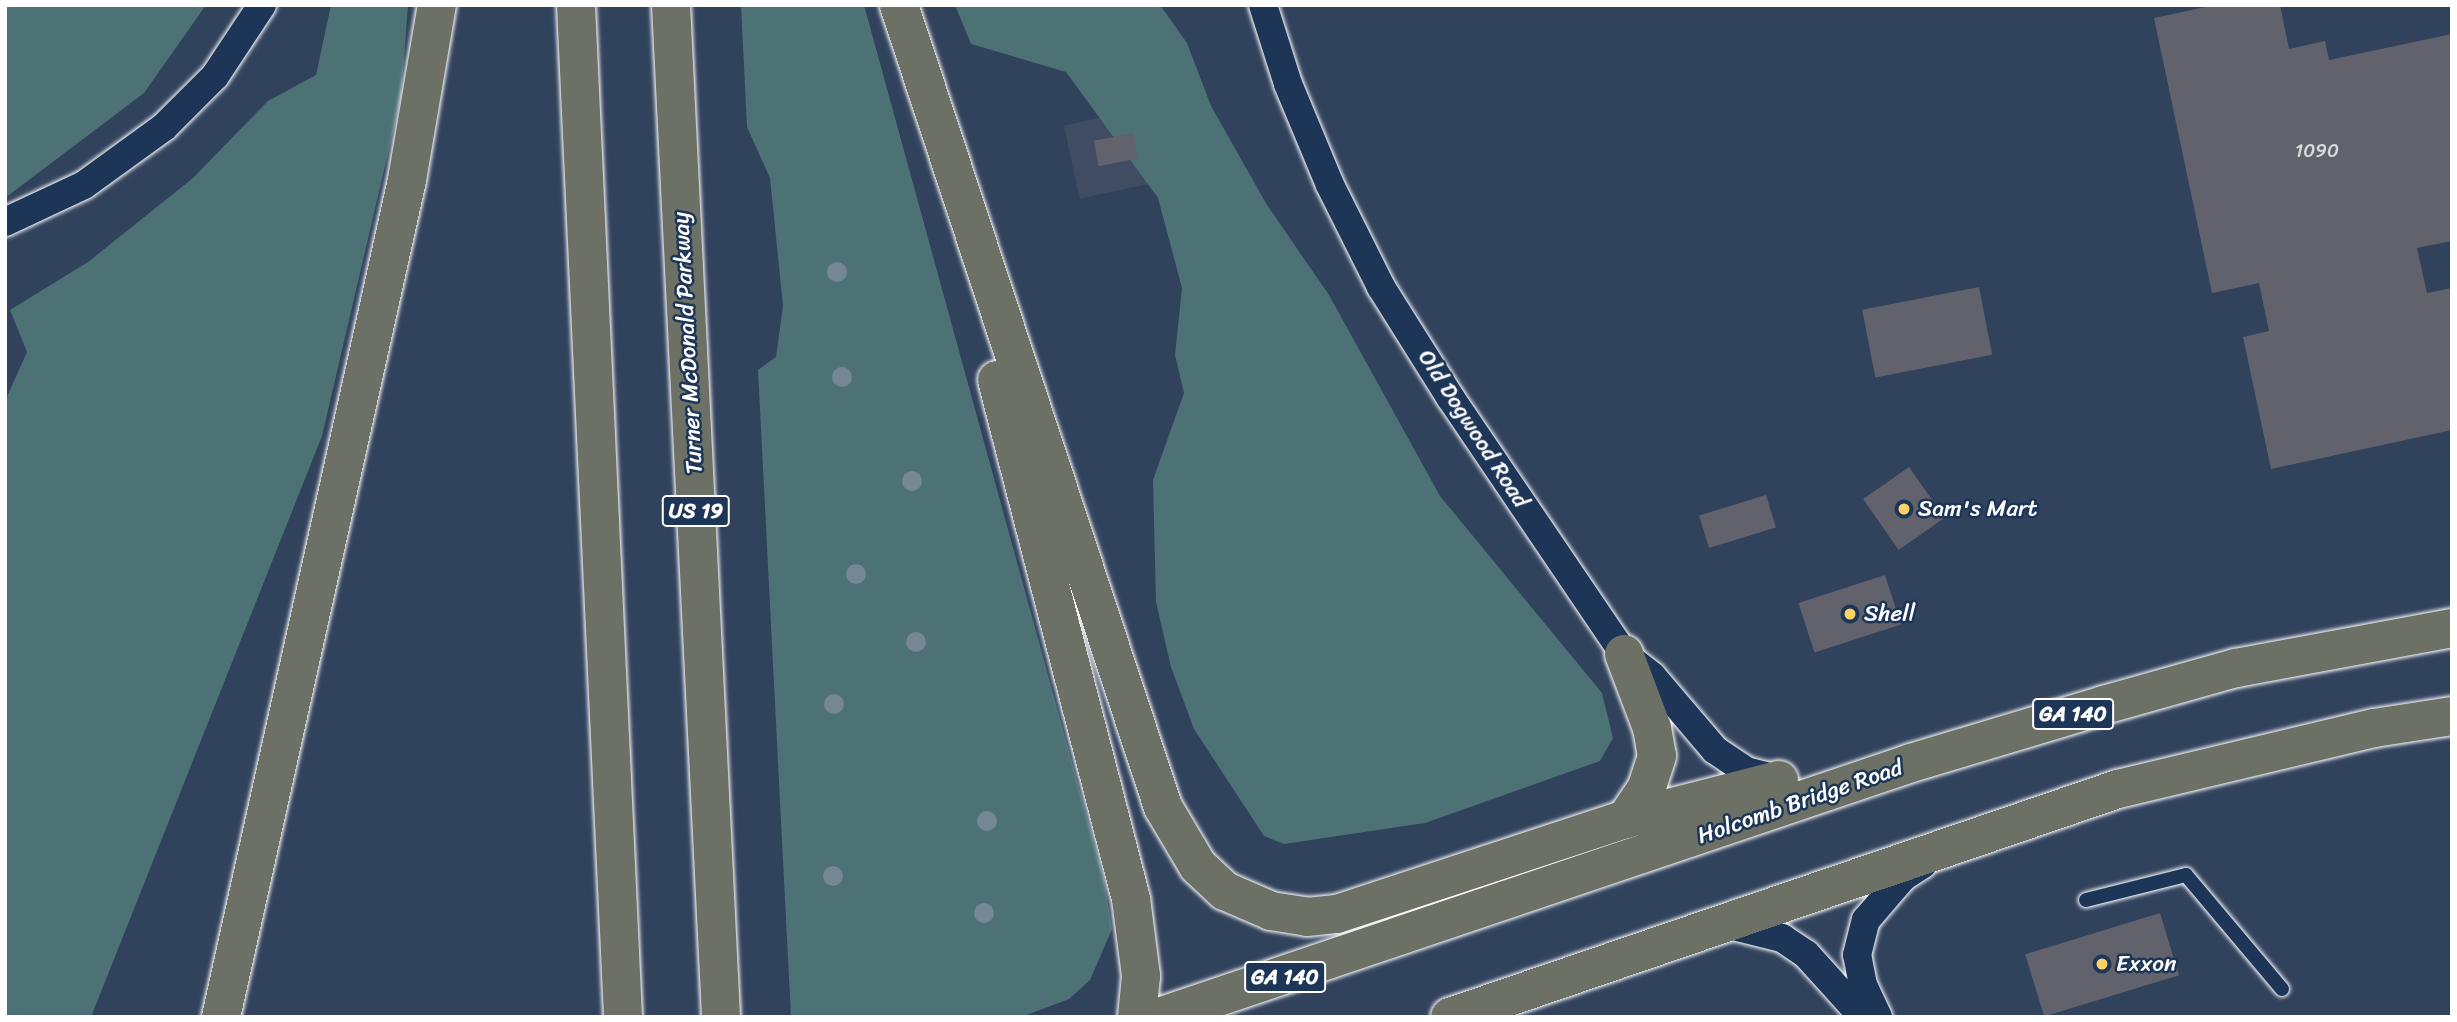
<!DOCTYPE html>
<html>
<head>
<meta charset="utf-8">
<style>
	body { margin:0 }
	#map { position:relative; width:2457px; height:1022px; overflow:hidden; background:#31425d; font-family:Sriracha,sans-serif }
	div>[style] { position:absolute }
	.built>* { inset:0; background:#3f4c61; transform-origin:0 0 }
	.green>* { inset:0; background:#4c7275 }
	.building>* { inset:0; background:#61626b; transform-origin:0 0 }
	.roads { filter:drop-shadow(0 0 2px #fff) drop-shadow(0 0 2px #fff) }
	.service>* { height:14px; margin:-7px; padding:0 7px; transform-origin:7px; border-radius:7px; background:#1d3557 }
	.minor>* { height:28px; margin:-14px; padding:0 14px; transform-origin:14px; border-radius:14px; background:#1d3557 }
	.primary>* { height:38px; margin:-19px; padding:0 19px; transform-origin:19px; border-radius:19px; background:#6c7065 }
	.motorway>* { height:38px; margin:-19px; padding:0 19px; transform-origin:19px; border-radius:19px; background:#6c7065 }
	.trees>* { width:20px; height:20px; margin:-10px; border-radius:50%; background:#768794 }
	.dots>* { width:19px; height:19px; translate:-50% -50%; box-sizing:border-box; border:4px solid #1d3557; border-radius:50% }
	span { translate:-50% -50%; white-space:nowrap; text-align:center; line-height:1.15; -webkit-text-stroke:5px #1d3557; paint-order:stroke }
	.number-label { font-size:19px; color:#d8d8da }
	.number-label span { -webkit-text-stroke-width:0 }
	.shield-label span { padding:2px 5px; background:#1d3557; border:2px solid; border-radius:5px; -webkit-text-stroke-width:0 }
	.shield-label { font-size:21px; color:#fff; font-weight:700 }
	.street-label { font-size:23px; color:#fff }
	.poi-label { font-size:23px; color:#fff }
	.left { translate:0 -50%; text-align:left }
	.frame { position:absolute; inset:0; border:7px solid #fff; pointer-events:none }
</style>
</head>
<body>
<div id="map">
	<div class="built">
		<i style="left:1146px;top:108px;width:75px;height:84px;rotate:78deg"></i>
	</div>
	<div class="green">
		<i style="clip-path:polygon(5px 5px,206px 5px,144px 93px,5px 198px)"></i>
		<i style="clip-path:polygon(331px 5px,408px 5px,401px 97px,322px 436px,91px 1017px,5px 1017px,5px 401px,27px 352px,10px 310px,88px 262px,193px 178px,268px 101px,316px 75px)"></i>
		<i style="clip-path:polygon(741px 5px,864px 5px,1104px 879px,1112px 929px,1090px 980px,1069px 999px,1021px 1017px,791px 1017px,758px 370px,776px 357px,783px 306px,770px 178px,747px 127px)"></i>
		<i style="clip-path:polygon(955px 5px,1160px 5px,1187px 43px,1211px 106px,1267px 205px,1329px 295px,1440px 496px,1602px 693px,1613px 738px,1600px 761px,1425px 823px,1284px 844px,1264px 836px,1194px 729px,1171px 667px,1156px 602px,1153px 480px,1184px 393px,1175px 355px,1182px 288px,1158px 198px,1066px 72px,971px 44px)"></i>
	</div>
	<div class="building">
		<i style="clip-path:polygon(2215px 5px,2280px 5px,2289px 49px,2325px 41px,2329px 60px,2452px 34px,2452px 241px,2417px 248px,2427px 293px,2452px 288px,2452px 430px,2271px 469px,2243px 337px,2269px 331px,2259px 283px,2212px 293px,2154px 18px)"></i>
		<i style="left:1133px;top:133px;width:26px;height:40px;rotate:79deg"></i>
		<i style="left:1979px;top:287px;width:69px;height:119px;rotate:79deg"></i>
		<i style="left:1909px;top:467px;width:62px;height:56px;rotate:55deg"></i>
		<i style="left:1766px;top:495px;width:34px;height:70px;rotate:73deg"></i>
		<i style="left:1885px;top:575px;width:52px;height:91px;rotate:72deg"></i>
		<i style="left:2160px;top:913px;width:65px;height:141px;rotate:73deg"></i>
	</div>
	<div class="roads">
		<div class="service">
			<i style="left:2086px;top:900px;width:103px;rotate:-14deg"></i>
			<i style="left:2186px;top:875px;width:149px;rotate:49.9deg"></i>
		</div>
		<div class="minor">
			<i style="left:1263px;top:5px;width:83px;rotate:72.4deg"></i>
			<i style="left:1288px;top:84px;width:109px;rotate:67.4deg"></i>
			<i style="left:1330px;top:185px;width:114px;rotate:63.4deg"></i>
			<i style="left:1381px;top:287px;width:130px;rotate:57.9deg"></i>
			<i style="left:1450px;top:397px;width:310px;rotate:55.9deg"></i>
			<i style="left:1624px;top:654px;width:36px;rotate:38deg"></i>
			<i style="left:1652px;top:676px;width:97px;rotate:49.6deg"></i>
			<i style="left:1715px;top:750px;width:37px;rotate:34deg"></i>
			<i style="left:1746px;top:771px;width:32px;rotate:14deg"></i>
			<i style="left:5px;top:222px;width:87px;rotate:-25.1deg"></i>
			<i style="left:84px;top:185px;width:99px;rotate:-35.9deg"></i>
			<i style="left:164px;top:127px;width:72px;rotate:-45deg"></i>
			<i style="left:215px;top:76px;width:85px;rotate:-56.5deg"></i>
			<i style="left:1725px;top:924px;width:59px;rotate:13.8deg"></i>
			<i style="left:1782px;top:938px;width:29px;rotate:34deg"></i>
			<i style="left:1806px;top:954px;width:85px;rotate:47.9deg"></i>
			<i style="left:1878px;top:1017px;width:35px;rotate:-115deg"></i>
			<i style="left:1863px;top:985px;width:31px;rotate:-101deg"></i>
			<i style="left:1857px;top:955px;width:36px;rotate:-76deg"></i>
			<i style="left:1866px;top:920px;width:57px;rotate:-49.3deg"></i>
			<i style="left:1903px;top:877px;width:24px;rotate:-33deg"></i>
		</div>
		<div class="primary">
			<i style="left:1159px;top:1017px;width:794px;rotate:-18.66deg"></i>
			<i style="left:1911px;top:763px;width:202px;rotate:-16.7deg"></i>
			<i style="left:2104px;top:705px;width:137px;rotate:-15.7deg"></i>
			<i style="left:2236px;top:668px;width:220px;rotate:-10.5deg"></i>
			<i style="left:1450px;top:1017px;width:706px;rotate:-18.85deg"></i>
			<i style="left:2118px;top:789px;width:263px;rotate:-13.4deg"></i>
			<i style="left:2374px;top:728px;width:79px;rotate:-8.7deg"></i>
		</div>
		<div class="motorway">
			<i style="left:576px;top:5px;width:1013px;rotate:87.34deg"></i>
			<i style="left:671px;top:5px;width:1013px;rotate:87.17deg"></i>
			<i style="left:899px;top:5px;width:844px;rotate:71.78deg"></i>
			<i style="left:1163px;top:807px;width:69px;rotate:59.3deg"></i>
			<i style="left:1198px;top:866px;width:37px;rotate:43deg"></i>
			<i style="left:1225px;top:891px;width:50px;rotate:23.5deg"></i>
			<i style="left:1271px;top:911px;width:36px;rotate:9deg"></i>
			<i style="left:1307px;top:917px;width:30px;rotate:-6deg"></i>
			<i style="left:1337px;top:914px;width:304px;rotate:-18.2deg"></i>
			<i style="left:1626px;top:819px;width:158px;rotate:-14.3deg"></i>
			<i style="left:997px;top:380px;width:536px;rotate:75.52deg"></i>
			<i style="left:1131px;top:899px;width:78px;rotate:82.6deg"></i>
			<i style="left:1141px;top:976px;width:41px;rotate:95.6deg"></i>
			<i style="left:1624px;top:654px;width:79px;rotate:69.3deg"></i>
			<i style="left:1652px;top:728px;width:28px;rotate:80deg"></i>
			<i style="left:1657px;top:756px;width:35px;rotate:108deg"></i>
			<i style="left:1646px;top:789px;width:36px;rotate:124deg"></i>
			<i style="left:221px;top:1017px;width:857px;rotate:-77.47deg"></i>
			<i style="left:407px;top:180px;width:178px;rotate:-80.3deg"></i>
		</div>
	</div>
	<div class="trees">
		<i style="left:837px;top:272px"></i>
		<i style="left:842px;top:377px"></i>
		<i style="left:912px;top:481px"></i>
		<i style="left:856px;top:574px"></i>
		<i style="left:916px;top:642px"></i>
		<i style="left:834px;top:704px"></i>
		<i style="left:987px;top:821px"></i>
		<i style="left:833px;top:876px"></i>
		<i style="left:984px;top:913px"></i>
	</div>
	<div class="dots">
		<i style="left:1904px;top:509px;background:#ffd166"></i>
		<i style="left:1850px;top:614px;background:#ffd166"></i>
		<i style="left:2102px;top:964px;background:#ffd166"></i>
	</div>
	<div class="number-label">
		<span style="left:2317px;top:151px">1090</span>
	</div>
	<div class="shield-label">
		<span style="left:696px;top:511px">US 19</span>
		<span style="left:2073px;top:714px">GA 140</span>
		<span style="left:1285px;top:977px">GA 140</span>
	</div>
	<div class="street-label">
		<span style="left:688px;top:343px;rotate:-93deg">Turner McDonald Parkway</span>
		<span style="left:1473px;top:429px;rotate:57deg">Old Dogwood Road</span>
		<span style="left:1800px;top:802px;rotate:-19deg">Holcomb Bridge Road</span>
	</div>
	<div class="poi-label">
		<span class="left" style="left:1918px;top:509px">Sam's Mart</span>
		<span class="left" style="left:1864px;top:614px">Shell</span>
		<span class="left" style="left:2116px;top:964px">Exxon</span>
	</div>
	<div class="frame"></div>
</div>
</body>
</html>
